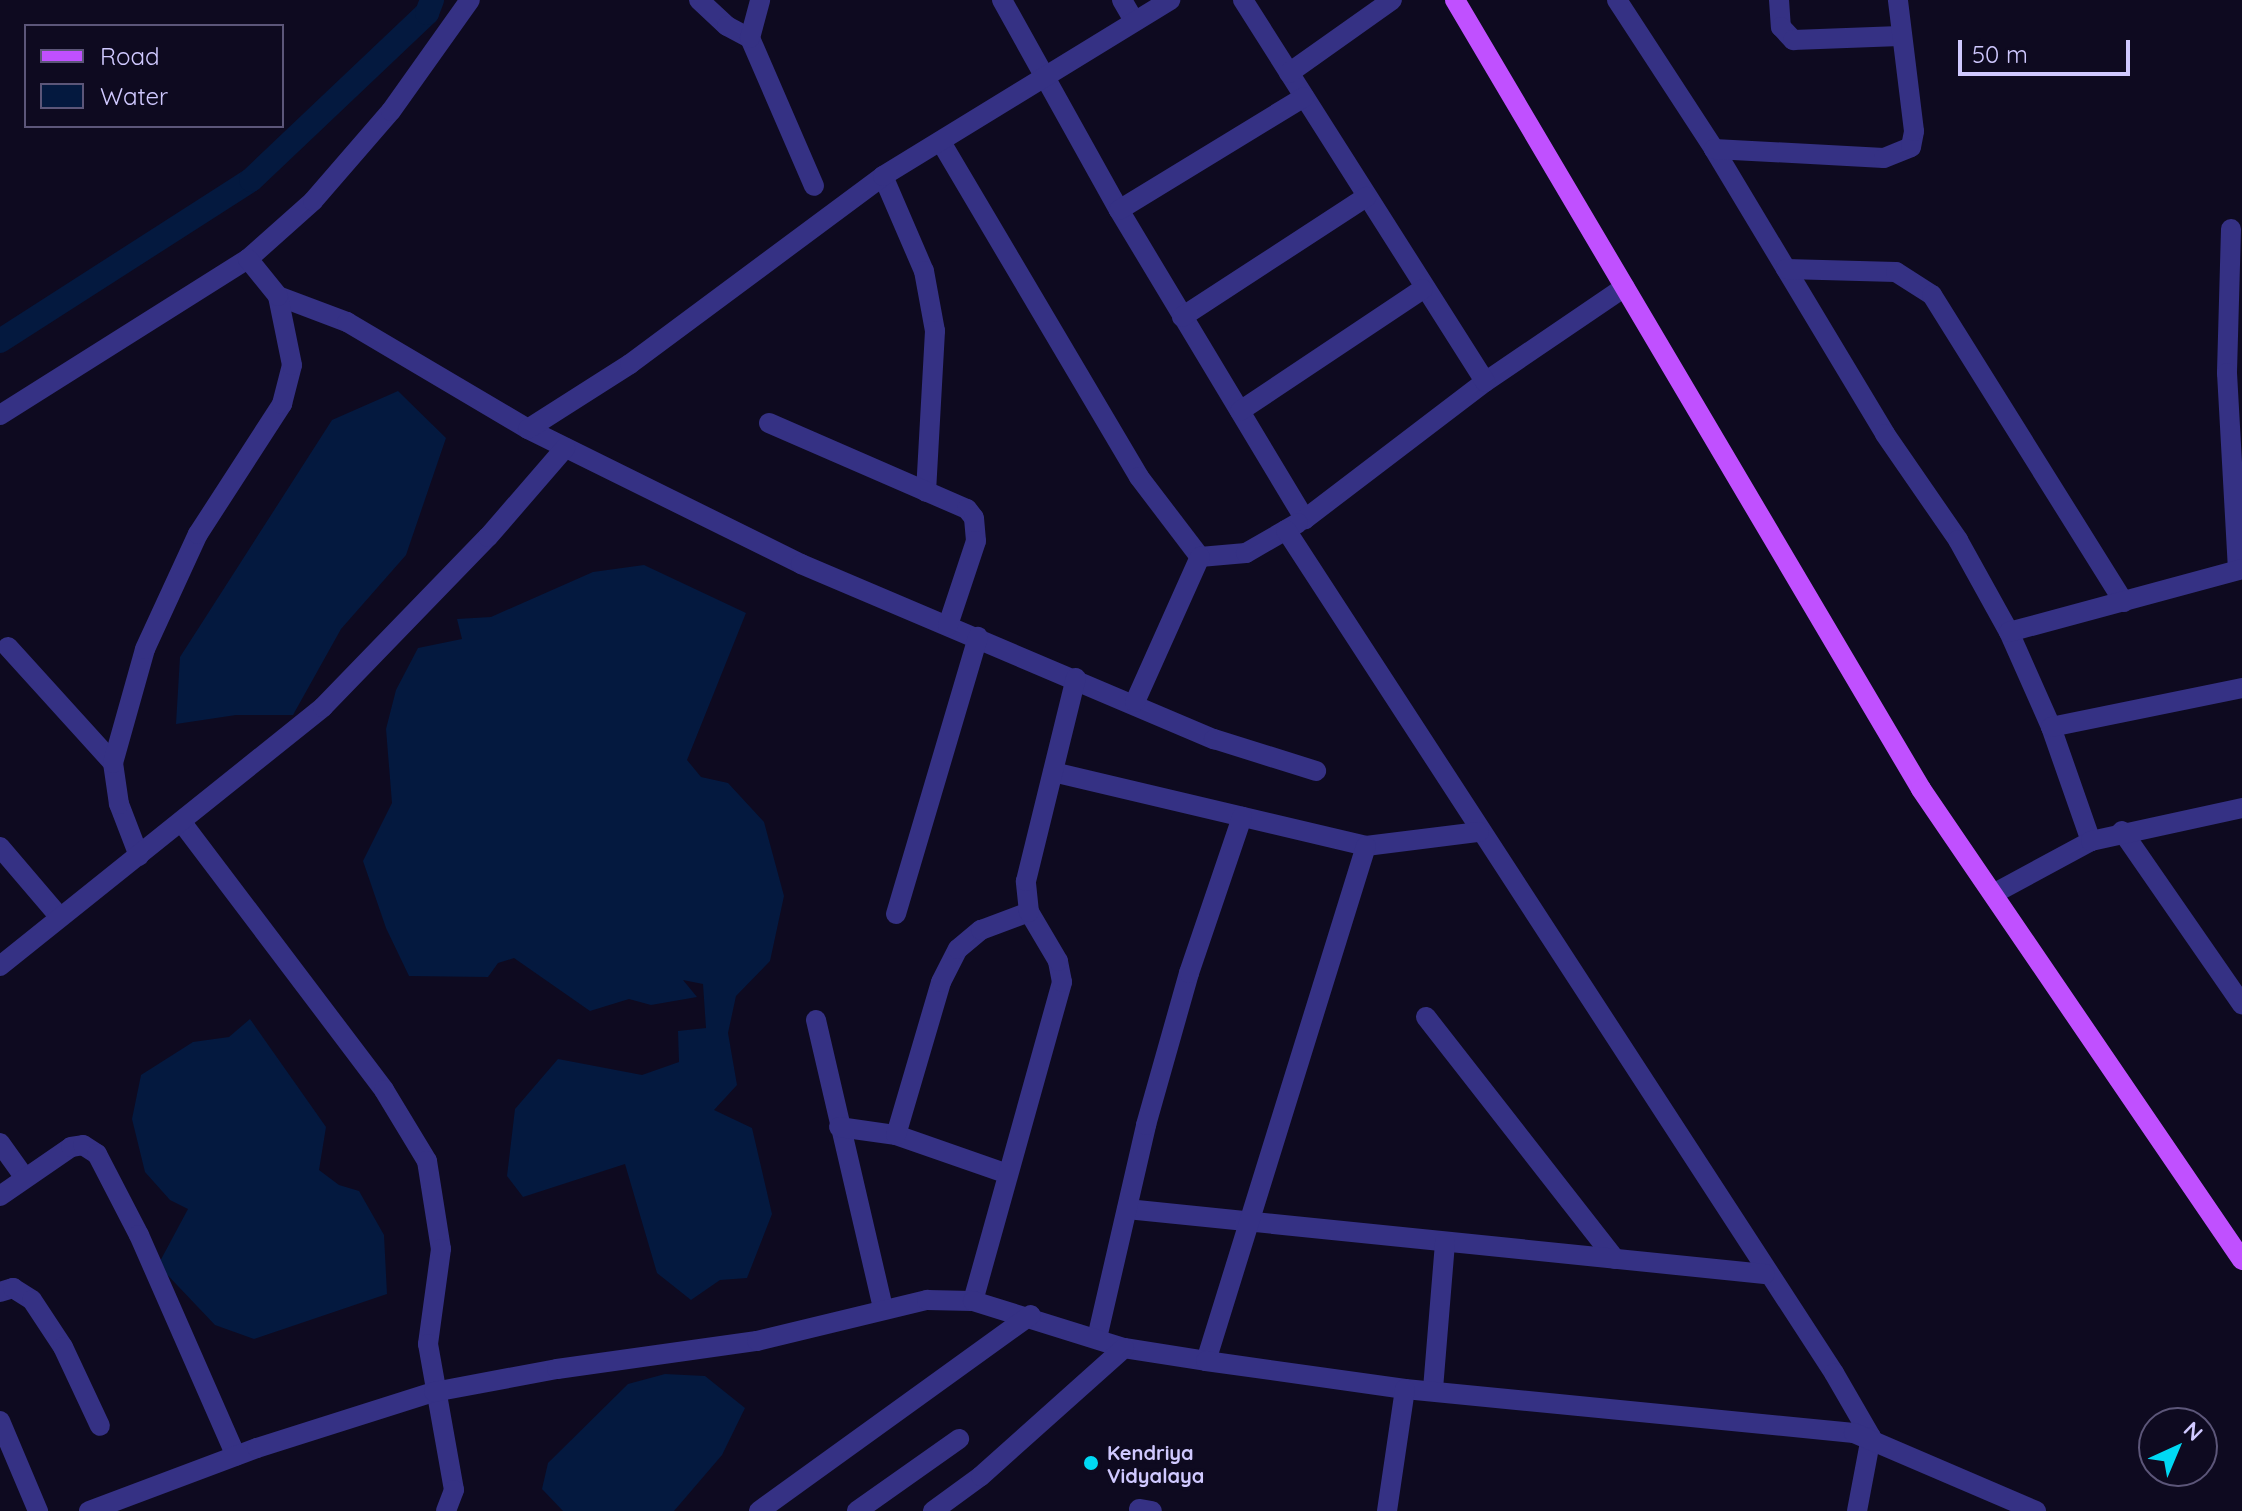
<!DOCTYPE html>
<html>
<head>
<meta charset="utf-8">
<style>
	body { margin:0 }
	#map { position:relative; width:2242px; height:1511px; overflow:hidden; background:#0e0a20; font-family:Quicksand,sans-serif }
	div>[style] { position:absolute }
	.water>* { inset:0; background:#04193f }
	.canal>* { height:24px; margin:-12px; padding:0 12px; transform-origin:12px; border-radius:12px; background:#04193f }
	.minor>* { height:20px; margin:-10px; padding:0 10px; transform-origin:10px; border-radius:10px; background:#353184 }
	.primary>* { height:20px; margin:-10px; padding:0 10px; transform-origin:10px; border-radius:10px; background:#c050ff }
	.dots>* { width:22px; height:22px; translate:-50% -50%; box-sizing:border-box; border:4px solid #0e0a20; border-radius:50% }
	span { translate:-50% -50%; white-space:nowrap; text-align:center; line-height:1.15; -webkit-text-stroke:7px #0e0a20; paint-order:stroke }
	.poi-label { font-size:20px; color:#d0c9ff; font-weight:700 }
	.left { translate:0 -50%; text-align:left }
	.legend { position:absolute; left:24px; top:24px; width:260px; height:104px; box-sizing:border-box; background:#0e0a20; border:2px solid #5c5679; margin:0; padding:10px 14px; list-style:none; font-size:24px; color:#d0c9ff }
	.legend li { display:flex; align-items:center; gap:16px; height:40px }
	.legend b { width:40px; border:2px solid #5c5679 }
	.north { position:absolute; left:2138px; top:1407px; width:80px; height:80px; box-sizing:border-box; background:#0e0a20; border:2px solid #5c5679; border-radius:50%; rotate:44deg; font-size:22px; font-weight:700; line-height:32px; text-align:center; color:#d0c9ff }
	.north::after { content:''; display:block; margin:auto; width:28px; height:36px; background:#00d9f4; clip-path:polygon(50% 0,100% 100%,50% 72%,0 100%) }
	.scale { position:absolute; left:1958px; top:40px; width:172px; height:36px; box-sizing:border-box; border:4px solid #d0c9ff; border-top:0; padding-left:10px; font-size:24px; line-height:28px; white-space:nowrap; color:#d0c9ff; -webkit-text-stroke:6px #0e0a20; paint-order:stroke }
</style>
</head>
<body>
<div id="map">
	<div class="water">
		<i style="clip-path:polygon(398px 391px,446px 438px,406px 555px,341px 629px,293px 715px,236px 715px,176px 724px,180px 657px,332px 420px)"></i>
		<i style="clip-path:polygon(644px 565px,746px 613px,687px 760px,701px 777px,728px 783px,764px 822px,784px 896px,770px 961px,736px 996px,728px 1033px,737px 1085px,714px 1110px,752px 1128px,772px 1214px,747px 1278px,720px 1280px,691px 1300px,657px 1273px,625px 1164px,523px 1197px,507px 1176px,515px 1109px,558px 1059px,642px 1075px,679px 1062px,678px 1031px,706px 1028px,703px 984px,683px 980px,697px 997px,651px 1005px,629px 999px,590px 1011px,514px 958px,498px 963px,488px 977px,409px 976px,386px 928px,363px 861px,392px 803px,386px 729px,396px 690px,418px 648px,462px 639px,457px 619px,491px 617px,593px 572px)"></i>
		<i style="clip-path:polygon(250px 1019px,326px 1127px,319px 1170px,339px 1185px,359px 1191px,384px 1235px,387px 1294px,254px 1339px,215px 1325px,158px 1265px,188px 1209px,170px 1200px,145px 1172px,132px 1119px,141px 1075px,193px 1042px,229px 1037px)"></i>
		<i style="clip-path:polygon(665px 1374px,705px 1376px,745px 1408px,722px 1455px,674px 1511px,563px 1511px,542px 1489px,548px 1463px,628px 1384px)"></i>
	</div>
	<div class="canal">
		<i style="left:0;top:341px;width:298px;rotate:-32.7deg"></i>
		<i style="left:251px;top:180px;width:243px;rotate:-43.5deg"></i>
		<i style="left:427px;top:13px;width:14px;rotate:-69deg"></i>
	</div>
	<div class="minor">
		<i style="left:699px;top:0;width:38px;rotate:43deg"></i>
		<i style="left:727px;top:26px;width:26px;rotate:28deg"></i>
		<i style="left:750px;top:38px;width:161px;rotate:66.6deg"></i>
		<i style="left:1002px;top:0;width:240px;rotate:60.9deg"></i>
		<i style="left:1119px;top:210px;width:361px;rotate:59deg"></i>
		<i style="left:1305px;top:519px;width:226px;rotate:-37.3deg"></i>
		<i style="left:1485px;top:382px;width:169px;rotate:-34.2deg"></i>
		<i style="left:1122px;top:0;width:24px;rotate:60deg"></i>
		<i style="left:1243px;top:0;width:452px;rotate:57.6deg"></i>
		<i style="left:1617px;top:0;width:178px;rotate:56.9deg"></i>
		<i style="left:1714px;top:149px;width:332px;rotate:59deg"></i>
		<i style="left:1885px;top:434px;width:129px;rotate:55.4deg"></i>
		<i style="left:1958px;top:540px;width:105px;rotate:61deg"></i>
		<i style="left:2009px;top:632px;width:104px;rotate:66.1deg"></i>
		<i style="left:2051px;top:727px;width:121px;rotate:70.7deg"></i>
		<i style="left:1779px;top:0;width:27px;rotate:86deg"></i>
		<i style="left:1781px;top:27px;width:18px;rotate:47deg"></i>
		<i style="left:1793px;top:40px;width:107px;rotate:-2.1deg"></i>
		<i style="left:750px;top:38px;width:39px;rotate:-75deg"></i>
		<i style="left:1289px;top:73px;width:126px;rotate:-35.3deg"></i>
		<i style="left:941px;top:142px;width:389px;rotate:59.4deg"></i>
		<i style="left:1139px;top:477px;width:101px;rotate:52.7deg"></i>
		<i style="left:1200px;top:557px;width:46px;rotate:-5deg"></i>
		<i style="left:1246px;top:553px;width:60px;rotate:-30deg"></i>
		<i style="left:1714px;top:149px;width:170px;rotate:3deg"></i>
		<i style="left:1884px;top:158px;width:29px;rotate:-22deg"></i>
		<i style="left:1911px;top:147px;width:16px;rotate:-79deg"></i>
		<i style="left:1914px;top:131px;width:132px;rotate:-97deg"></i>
		<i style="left:883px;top:176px;width:103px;rotate:66.7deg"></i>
		<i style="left:924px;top:271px;width:61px;rotate:79.6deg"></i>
		<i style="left:935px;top:331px;width:161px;rotate:93.2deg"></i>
		<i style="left:1119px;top:210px;width:217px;rotate:-31.4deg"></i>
		<i style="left:2231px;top:229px;width:144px;rotate:91.6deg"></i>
		<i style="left:2227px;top:373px;width:197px;rotate:86.8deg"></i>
		<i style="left:1786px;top:269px;width:110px;rotate:1.6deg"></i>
		<i style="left:1896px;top:272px;width:43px;rotate:32.6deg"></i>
		<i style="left:1932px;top:295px;width:362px;rotate:58deg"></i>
		<i style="left:278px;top:296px;width:74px;rotate:20.6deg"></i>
		<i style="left:347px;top:322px;width:210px;rotate:30.6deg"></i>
		<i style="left:528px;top:429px;width:305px;rotate:26.3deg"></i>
		<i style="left:801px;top:564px;width:449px;rotate:23deg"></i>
		<i style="left:1214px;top:739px;width:107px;rotate:17.4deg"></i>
		<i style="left:1182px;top:317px;width:220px;rotate:-33.1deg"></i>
		<i style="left:1240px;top:411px;width:220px;rotate:-33.7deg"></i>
		<i style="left:0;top:415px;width:293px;rotate:-32.2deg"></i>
		<i style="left:248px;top:259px;width:87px;rotate:-41.7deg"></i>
		<i style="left:313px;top:201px;width:119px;rotate:-49.1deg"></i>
		<i style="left:391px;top:111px;width:136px;rotate:-54.6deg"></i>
		<i style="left:769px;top:423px;width:216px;rotate:23.5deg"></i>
		<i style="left:967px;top:509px;width:11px;rotate:52deg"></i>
		<i style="left:974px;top:518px;width:23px;rotate:85deg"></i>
		<i style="left:976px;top:541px;width:89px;rotate:108.4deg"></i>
		<i style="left:528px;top:429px;width:121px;rotate:-32.5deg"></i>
		<i style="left:630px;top:364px;width:315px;rotate:-36.6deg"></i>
		<i style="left:883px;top:176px;width:337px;rotate:-31.5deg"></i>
		<i style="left:1286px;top:530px;width:1005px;rotate:56.97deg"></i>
		<i style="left:1834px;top:1373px;width:74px;rotate:60deg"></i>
		<i style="left:1871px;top:1437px;width:75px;rotate:100.7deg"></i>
		<i style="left:2009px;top:632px;width:241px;rotate:-15.1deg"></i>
		<i style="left:8px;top:647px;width:156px;rotate:47.8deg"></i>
		<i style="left:1135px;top:702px;width:159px;rotate:-65.9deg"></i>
		<i style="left:2051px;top:727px;width:195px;rotate:-11.5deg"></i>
		<i style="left:1053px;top:772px;width:322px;rotate:13.3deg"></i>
		<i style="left:1366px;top:846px;width:114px;rotate:-7.1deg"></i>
		<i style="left:183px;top:824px;width:333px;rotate:52.9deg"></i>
		<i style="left:384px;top:1090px;width:83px;rotate:58.8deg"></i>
		<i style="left:427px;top:1161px;width:89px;rotate:81deg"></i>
		<i style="left:441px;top:1249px;width:96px;rotate:97.8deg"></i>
		<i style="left:428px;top:1344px;width:148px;rotate:79.9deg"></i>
		<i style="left:454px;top:1490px;width:22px;rotate:111deg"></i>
		<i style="left:2122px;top:831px;width:211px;rotate:55.3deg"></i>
		<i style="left:0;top:847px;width:89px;rotate:49.5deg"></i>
		<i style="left:139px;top:856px;width:56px;rotate:-111deg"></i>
		<i style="left:119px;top:804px;width:41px;rotate:-98.3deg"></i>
		<i style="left:113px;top:763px;width:118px;rotate:-74.3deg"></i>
		<i style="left:145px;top:649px;width:127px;rotate:-65.3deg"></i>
		<i style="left:198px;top:534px;width:155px;rotate:-57.1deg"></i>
		<i style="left:282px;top:404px;width:40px;rotate:-75.6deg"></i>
		<i style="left:292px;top:365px;width:70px;rotate:-101.5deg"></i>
		<i style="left:278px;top:296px;width:48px;rotate:-129deg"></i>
		<i style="left:1993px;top:894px;width:111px;rotate:-28.4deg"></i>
		<i style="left:2091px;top:841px;width:155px;rotate:-12.3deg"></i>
		<i style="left:896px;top:914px;width:289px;rotate:-73.5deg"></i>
		<i style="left:0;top:966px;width:414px;rotate:-38.7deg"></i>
		<i style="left:323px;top:707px;width:237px;rotate:-45.9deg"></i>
		<i style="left:488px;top:537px;width:118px;rotate:-49.1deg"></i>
		<i style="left:1426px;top:1017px;width:307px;rotate:52deg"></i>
		<i style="left:816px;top:1020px;width:297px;rotate:76.9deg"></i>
		<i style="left:839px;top:1127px;width:58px;rotate:8deg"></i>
		<i style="left:896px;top:1135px;width:115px;rotate:19.2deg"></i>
		<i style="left:896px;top:1135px;width:159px;rotate:-73.6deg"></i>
		<i style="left:941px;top:982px;width:37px;rotate:-63deg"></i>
		<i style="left:958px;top:949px;width:30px;rotate:-40deg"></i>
		<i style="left:981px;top:930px;width:51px;rotate:-20.6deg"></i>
		<i style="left:0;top:1143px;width:43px;rotate:54.5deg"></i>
		<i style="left:0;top:1196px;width:86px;rotate:-34.6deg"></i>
		<i style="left:71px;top:1147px;width:12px;rotate:-9deg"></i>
		<i style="left:83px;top:1145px;width:17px;rotate:33deg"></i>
		<i style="left:97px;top:1154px;width:91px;rotate:62.6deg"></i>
		<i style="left:139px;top:1235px;width:241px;rotate:66.3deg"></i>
		<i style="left:1127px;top:1209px;width:641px;rotate:5.82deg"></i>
		<i style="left:0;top:1292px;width:14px;rotate:-17deg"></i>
		<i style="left:13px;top:1288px;width:22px;rotate:32deg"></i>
		<i style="left:32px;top:1300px;width:56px;rotate:56.6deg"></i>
		<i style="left:63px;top:1347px;width:87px;rotate:64.9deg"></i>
		<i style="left:973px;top:1301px;width:331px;rotate:-74.4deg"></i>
		<i style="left:1062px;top:982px;width:21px;rotate:-101deg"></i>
		<i style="left:1058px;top:961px;width:57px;rotate:-120.6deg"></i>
		<i style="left:1029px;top:912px;width:31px;rotate:-96deg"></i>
		<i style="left:1026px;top:881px;width:209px;rotate:-76.2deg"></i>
		<i style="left:1097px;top:1338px;width:219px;rotate:-77deg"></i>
		<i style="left:1146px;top:1125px;width:158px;rotate:-74.2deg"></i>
		<i style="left:1189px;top:973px;width:165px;rotate:-71.2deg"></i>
		<i style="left:1206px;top:1361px;width:539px;rotate:-72.74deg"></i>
		<i style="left:1433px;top:1389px;width:147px;rotate:-85.3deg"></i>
		<i style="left:0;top:1421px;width:98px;rotate:67.1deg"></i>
		<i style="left:1139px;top:1509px;width:13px;rotate:9deg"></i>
		<i style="left:89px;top:1511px;width:179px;rotate:-20.6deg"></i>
		<i style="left:257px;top:1448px;width:186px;rotate:-17.6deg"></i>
		<i style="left:434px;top:1392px;width:125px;rotate:-10.6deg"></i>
		<i style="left:557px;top:1369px;width:202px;rotate:-8deg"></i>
		<i style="left:757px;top:1341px;width:175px;rotate:-13.6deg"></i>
		<i style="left:927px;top:1300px;width:46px;rotate:1.2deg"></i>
		<i style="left:973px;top:1301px;width:158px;rotate:17.3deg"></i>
		<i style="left:1124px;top:1348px;width:83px;rotate:9deg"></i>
		<i style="left:1206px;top:1361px;width:201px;rotate:8deg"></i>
		<i style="left:1405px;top:1389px;width:451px;rotate:5.6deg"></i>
		<i style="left:1854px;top:1433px;width:198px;rotate:23.2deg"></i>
		<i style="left:759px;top:1511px;width:335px;rotate:-35.8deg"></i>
		<i style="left:857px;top:1511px;width:125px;rotate:-35.2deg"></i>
		<i style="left:933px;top:1511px;width:59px;rotate:-36.1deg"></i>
		<i style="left:981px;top:1476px;width:192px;rotate:-41.8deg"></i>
		<i style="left:1387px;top:1511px;width:123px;rotate:-81.6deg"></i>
	</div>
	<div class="primary">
		<i style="left:1455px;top:0;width:916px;rotate:59.43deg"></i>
		<i style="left:1921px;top:789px;width:570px;rotate:55.72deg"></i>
	</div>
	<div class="dots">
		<i style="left:1091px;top:1463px;background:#00d9f4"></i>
	</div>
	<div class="poi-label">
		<span class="left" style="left:1107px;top:1464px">Kendriya<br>Vidyalaya</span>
	</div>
	<ul class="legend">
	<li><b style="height:10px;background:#c050ff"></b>Road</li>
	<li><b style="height:22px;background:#04193f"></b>Water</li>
	</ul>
	<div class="north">N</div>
	<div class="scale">50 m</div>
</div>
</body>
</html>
